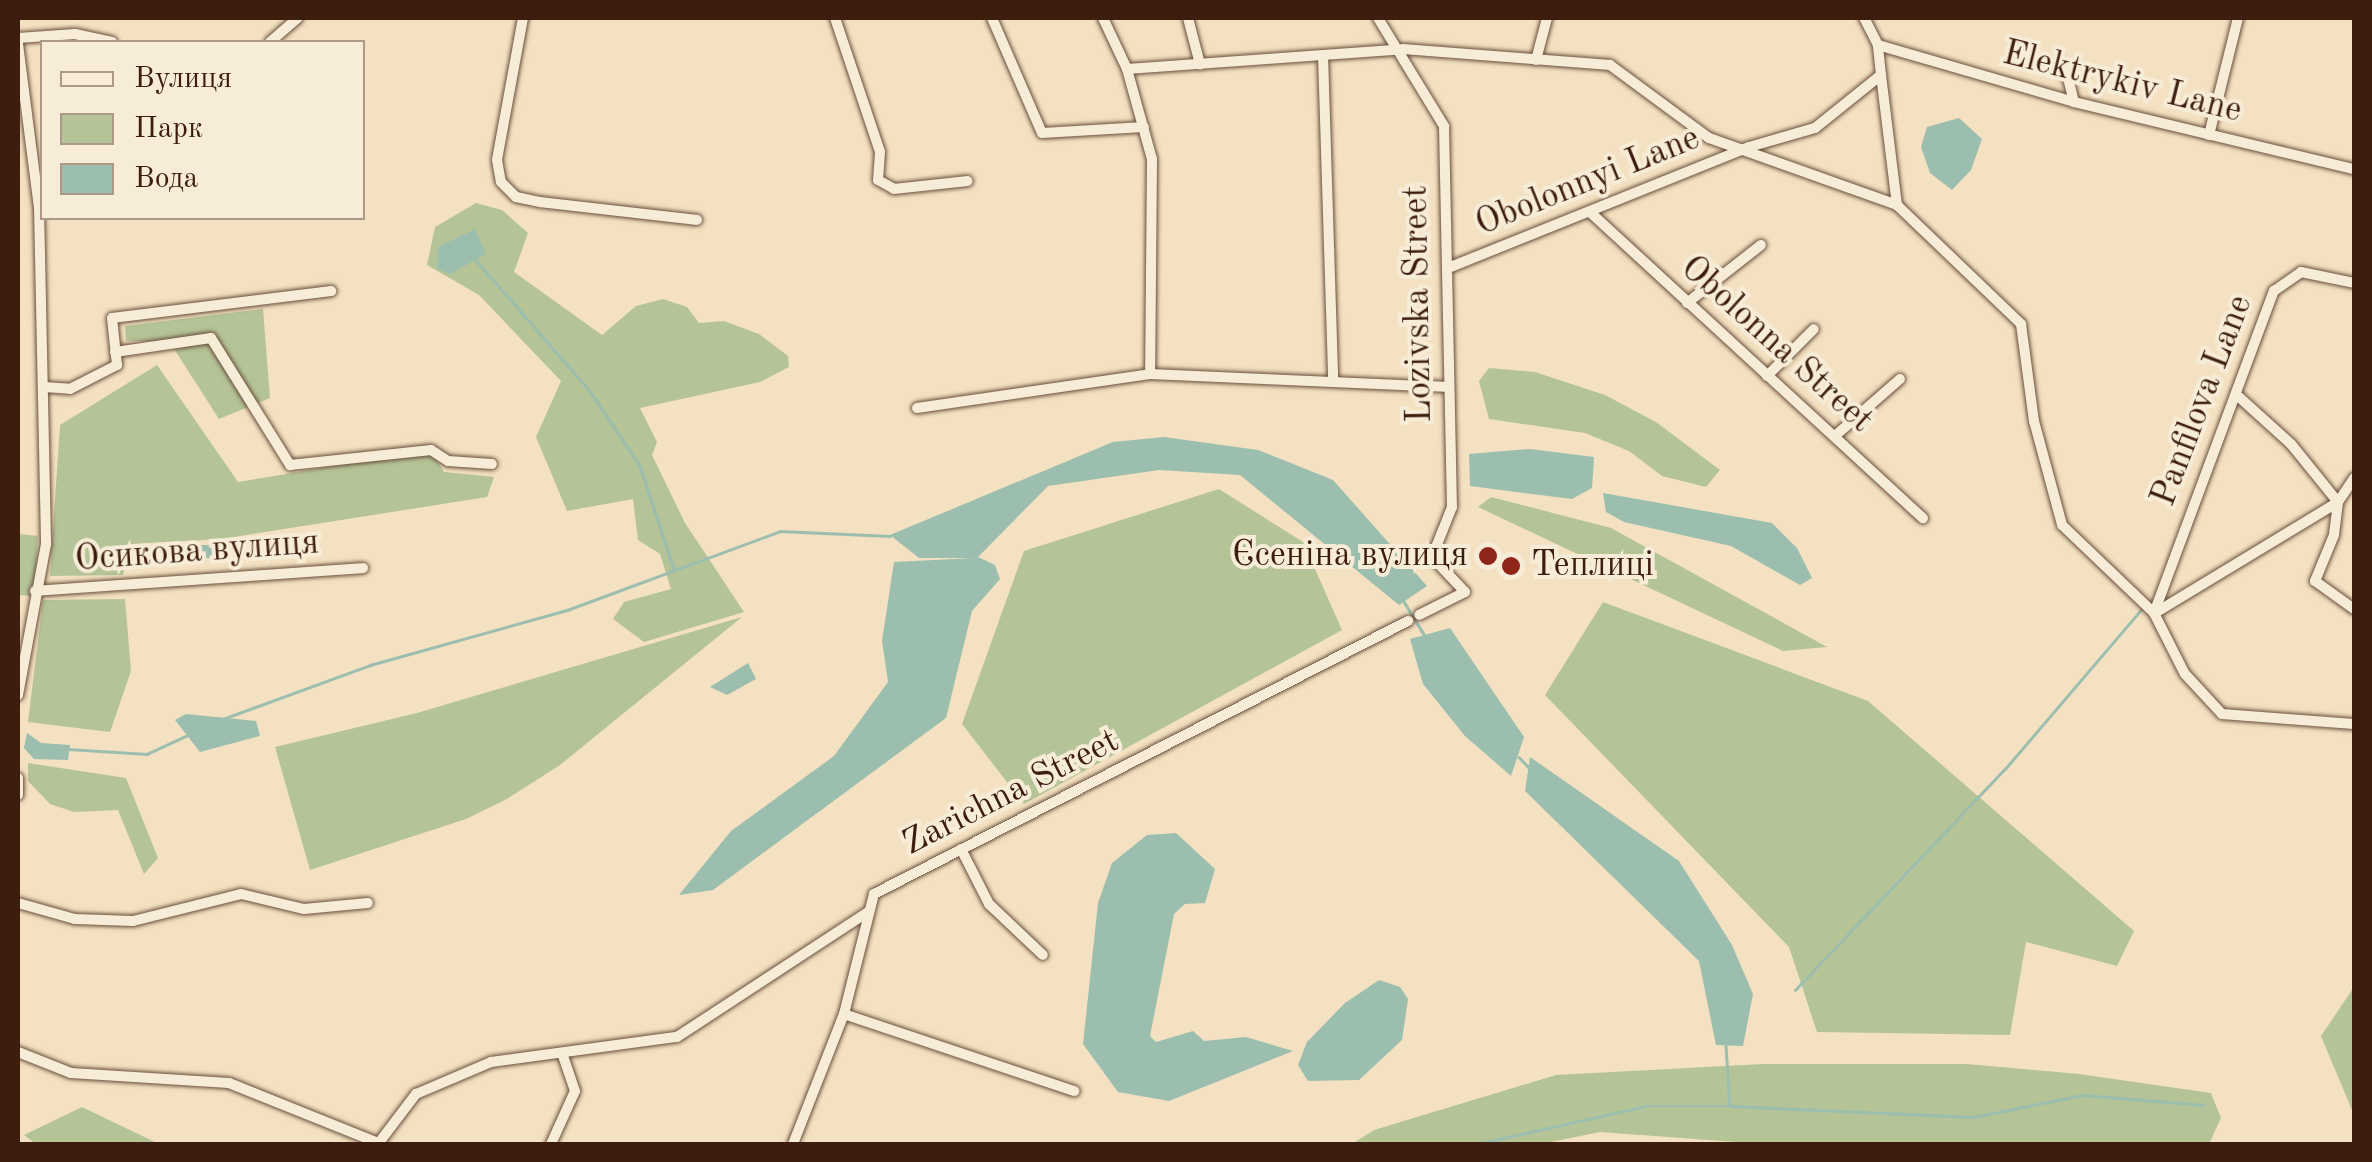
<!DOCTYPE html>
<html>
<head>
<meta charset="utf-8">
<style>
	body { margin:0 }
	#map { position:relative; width:2372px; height:1162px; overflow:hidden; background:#f3e1c1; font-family:"Old Standard TT",serif }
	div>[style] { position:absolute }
	.green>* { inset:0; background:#b5c497 }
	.water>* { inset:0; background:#9cbeae; transform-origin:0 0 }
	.stream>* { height:2.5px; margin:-1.25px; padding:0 1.25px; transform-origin:1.25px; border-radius:1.25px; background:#9cbeae }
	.roads { filter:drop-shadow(0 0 2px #6a4e3b) drop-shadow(0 0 2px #6a4e3b) }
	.minor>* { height:10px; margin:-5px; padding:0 5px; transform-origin:5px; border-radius:5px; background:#f7ecd7 }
	.dots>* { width:28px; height:28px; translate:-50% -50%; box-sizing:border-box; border:5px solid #f7ecd7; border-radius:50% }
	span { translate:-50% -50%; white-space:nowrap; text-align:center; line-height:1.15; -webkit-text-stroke:8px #f7ecd7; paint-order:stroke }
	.street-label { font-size:35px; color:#3d1d0e }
	.poi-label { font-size:35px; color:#3d1d0e }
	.right { translate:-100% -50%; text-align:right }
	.left { translate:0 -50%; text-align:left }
	.frame { position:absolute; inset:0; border:20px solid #3d1d0e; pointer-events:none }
	.legend { position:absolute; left:40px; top:40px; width:325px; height:180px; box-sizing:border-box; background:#f7ecd7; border:2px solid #ad9987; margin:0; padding:12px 18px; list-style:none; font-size:30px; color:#3d1d0e }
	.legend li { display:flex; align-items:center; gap:20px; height:50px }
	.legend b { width:50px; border:2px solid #ad9987 }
</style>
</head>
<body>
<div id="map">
	<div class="green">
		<i style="clip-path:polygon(476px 203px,502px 210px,528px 233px,514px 272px,602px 335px,636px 306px,663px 299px,687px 307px,699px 323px,724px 321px,759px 334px,788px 356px,789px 367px,760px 382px,640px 408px,657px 442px,652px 455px,685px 523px,744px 612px,644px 642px,613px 619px,624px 602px,671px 589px,660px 554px,638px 540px,633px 499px,567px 511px,536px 437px,561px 381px,479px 295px,427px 265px,435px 227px)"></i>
		<i style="clip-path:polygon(263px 309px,270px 398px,219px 419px,169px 341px,126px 341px,125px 326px)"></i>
		<i style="clip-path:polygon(157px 365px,238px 482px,431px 450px,444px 472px,494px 477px,487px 497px,221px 539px,130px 544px,123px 575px,50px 576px,60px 425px)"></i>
		<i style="clip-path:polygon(1489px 368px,1535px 372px,1605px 395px,1656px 422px,1720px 470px,1706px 487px,1662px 476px,1629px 451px,1585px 433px,1489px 419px,1479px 381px)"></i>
		<i style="clip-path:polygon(1219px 489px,1303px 542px,1342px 630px,1024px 804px,962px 724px,1024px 551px)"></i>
		<i style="clip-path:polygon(1491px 497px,1611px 528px,1827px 647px,1783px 651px,1478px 507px)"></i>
		<i style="clip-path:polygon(18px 534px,38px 536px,34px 596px,18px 595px)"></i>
		<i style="clip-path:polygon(125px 599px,131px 671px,110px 732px,28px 722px,43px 600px)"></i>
		<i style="clip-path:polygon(1603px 602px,1868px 701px,2134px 931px,2117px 966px,2026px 942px,2010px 1035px,1817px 1032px,1789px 947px,1545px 695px)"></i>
		<i style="clip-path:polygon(742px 617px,560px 765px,507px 799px,466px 819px,310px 870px,275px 747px,417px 713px)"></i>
		<i style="clip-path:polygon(28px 763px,126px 778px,158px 858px,144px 874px,118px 810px,74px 812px,50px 804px,28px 781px)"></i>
		<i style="clip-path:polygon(2354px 987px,2354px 1115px,2321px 1036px)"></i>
		<i style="clip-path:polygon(1763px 1064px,1967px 1064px,2079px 1074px,2211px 1093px,2221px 1118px,2209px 1144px,1749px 1143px,1600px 1132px,1541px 1144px,1352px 1144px,1374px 1130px,1556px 1075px)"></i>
		<i style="clip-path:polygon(82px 1107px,159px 1144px,36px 1144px,24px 1135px)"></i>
	</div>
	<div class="water">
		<i style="clip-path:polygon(1959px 118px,1982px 139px,1971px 170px,1952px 190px,1930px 173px,1921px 147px,1927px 127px)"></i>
		<i style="clip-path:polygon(475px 229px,486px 254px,450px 274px,437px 269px,438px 247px)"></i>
		<i style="clip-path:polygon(1164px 437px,1258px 450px,1333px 480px,1427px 586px,1399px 605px,1240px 475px,1159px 470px,1048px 486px,978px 557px,995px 565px,1000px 579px,972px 611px,946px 718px,713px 890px,679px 895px,731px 831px,834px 756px,888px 682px,882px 641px,894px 562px,974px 558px,919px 558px,890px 535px,1113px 442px)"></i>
		<i style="clip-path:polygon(1530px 449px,1594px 457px,1592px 488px,1572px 499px,1470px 486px,1469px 454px)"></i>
		<i style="clip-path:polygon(1603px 493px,1772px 523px,1797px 548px,1812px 578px,1800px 585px,1731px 546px,1624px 522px,1606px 512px)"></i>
		<i style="left:225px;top:545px;width:13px;height:66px;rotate:90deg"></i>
		<i style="clip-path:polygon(1450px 628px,1524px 737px,1511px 776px,1465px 736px,1423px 684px,1410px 639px)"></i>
		<i style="clip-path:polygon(748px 663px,756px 679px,727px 695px,710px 687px)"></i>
		<i style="clip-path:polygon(186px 714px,256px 721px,260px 736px,200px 752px,175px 720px)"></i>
		<i style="clip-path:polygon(27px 733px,41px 743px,70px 745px,68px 760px,34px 759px,24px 748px)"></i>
		<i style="clip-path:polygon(1530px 757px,1679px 861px,1732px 945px,1753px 994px,1743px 1046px,1716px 1045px,1699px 961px,1525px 791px)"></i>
		<i style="clip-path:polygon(1176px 833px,1215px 869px,1205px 903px,1185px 904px,1174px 914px,1150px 1036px,1156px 1042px,1193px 1031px,1204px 1041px,1246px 1037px,1293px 1051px,1169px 1101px,1118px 1092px,1083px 1044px,1098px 903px,1112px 863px,1147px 835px)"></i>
		<i style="clip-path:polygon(1379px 980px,1400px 987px,1408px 999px,1402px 1040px,1359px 1080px,1308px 1081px,1298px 1065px,1307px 1042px,1345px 1003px)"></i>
	</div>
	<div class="stream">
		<i style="left:476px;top:260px;width:172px;rotate:49deg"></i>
		<i style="left:589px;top:390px;width:92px;rotate:56.1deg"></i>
		<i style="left:640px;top:466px;width:108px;rotate:71.7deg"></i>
		<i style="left:1403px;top:600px;width:42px;rotate:58.6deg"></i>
		<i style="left:220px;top:720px;width:160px;rotate:-20.1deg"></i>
		<i style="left:370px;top:665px;width:205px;rotate:-15.6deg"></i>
		<i style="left:567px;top:610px;width:227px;rotate:-20.3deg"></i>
		<i style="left:780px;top:531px;width:110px;rotate:2.6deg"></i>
		<i style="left:68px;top:749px;width:79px;rotate:3.6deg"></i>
		<i style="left:147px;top:754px;width:43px;rotate:-24.8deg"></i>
		<i style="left:1519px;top:757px;width:16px;rotate:47deg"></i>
		<i style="left:1795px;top:990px;width:305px;rotate:-46.5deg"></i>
		<i style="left:2005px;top:769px;width:209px;rotate:-49.5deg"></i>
		<i style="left:1726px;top:1046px;width:60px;rotate:86.2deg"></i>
		<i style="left:1730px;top:1106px;width:244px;rotate:2.6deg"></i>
		<i style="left:1974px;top:1117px;width:110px;rotate:-11.5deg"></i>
		<i style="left:2082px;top:1095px;width:122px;rotate:4.7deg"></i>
		<i style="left:1477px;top:1144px;width:173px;rotate:-12.7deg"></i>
		<i style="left:1646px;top:1106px;width:84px"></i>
	</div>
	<div class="roads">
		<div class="minor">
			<i style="left:523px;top:18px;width:144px;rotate:100.4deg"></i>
			<i style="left:497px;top:160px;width:22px;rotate:80deg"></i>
			<i style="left:501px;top:182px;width:21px;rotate:45deg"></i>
			<i style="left:516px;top:197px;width:25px;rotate:12deg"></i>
			<i style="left:540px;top:202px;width:158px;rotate:6.5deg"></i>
			<i style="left:835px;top:18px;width:141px;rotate:71.4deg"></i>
			<i style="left:880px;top:152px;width:28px;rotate:94deg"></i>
			<i style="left:878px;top:180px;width:18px;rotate:29deg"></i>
			<i style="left:894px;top:189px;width:74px;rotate:-6.2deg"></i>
			<i style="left:992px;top:18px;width:125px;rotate:66.5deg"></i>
			<i style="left:1042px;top:133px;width:102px;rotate:-3.4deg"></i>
			<i style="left:1103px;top:18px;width:56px;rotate:64.8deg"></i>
			<i style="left:1127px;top:69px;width:93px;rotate:74.5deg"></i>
			<i style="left:1152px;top:159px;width:215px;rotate:90.5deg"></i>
			<i style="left:1188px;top:18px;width:48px;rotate:75.4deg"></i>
			<i style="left:1378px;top:18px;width:127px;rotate:58.6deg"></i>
			<i style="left:1444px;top:126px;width:381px;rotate:88.8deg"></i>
			<i style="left:1452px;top:507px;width:54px;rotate:111.8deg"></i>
			<i style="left:1432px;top:557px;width:48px;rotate:46.7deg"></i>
			<i style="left:1465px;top:592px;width:51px;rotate:153.4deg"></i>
			<i style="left:18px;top:38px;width:57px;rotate:-4deg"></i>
			<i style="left:75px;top:34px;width:38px;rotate:12deg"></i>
			<i style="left:270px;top:42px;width:37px;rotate:-41deg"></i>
			<i style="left:18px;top:44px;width:164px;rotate:82.7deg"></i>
			<i style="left:39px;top:207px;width:337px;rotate:88.8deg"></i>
			<i style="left:46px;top:544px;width:154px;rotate:100.5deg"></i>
			<i style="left:1878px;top:45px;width:204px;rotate:16.2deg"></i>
			<i style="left:2074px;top:102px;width:288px;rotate:13.5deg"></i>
			<i style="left:1323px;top:55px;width:324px;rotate:88.2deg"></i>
			<i style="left:1536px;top:60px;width:43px;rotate:-75.3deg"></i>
			<i style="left:2065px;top:66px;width:37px;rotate:76deg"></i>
			<i style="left:1127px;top:69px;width:277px;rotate:-4.1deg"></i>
			<i style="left:1403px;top:49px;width:208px;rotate:4.4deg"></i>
			<i style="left:1610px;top:65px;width:123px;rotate:36.4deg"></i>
			<i style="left:1709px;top:138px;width:200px;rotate:19.6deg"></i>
			<i style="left:1897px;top:205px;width:172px;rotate:43.8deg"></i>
			<i style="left:2021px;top:324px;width:98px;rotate:82.4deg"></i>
			<i style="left:2034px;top:421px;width:108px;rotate:74.9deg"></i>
			<i style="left:2062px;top:525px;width:127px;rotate:43.7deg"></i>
			<i style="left:2154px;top:613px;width:68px;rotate:63.1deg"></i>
			<i style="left:2185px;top:674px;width:54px;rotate:47.2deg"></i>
			<i style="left:2222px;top:714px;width:132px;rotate:4.3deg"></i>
			<i style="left:1881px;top:75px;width:131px;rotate:83deg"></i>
			<i style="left:2209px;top:135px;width:121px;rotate:-76.1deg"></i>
			<i style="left:1591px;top:213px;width:451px;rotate:42.6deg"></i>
			<i style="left:1448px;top:268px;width:324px;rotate:-21.9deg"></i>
			<i style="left:1749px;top:147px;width:69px;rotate:-16.1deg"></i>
			<i style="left:1815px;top:128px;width:85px;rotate:-38.8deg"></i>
			<i style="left:1881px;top:75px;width:30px;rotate:-96deg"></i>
			<i style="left:1878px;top:45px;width:30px;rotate:-117deg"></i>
			<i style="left:1687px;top:303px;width:94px;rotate:-38.1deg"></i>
			<i style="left:115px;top:352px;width:97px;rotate:-8.3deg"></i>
			<i style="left:211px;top:338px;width:150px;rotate:58.1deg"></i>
			<i style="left:290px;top:465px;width:142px;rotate:-6.1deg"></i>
			<i style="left:431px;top:450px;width:20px;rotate:33deg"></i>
			<i style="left:448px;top:461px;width:44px;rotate:3.9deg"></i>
			<i style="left:1767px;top:376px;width:66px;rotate:-45deg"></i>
			<i style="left:44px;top:387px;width:26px;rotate:4deg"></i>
			<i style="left:70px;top:389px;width:53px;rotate:-27.1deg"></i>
			<i style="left:117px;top:365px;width:47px;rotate:-96.1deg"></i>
			<i style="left:112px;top:318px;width:221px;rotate:-7deg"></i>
			<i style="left:2239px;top:397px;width:70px;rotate:42.1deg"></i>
			<i style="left:2291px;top:444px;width:75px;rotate:51deg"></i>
			<i style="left:2338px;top:502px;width:33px;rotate:97deg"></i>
			<i style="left:2334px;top:535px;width:50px;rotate:112.4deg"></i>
			<i style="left:2315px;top:581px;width:48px;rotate:35.7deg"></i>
			<i style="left:917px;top:408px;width:235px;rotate:-8.3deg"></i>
			<i style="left:1150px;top:374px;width:295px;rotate:2.5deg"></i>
			<i style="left:1836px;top:435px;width:85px;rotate:-41.2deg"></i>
			<i style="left:35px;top:591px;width:329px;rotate:-4deg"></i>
			<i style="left:2154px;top:613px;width:344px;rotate:-69.6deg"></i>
			<i style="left:2274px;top:291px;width:33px;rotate:-35deg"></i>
			<i style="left:2301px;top:272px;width:54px;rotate:11.7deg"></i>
			<i style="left:2155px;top:613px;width:214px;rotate:-31.2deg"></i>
			<i style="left:2338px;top:502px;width:29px;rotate:-56deg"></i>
			<i style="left:18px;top:778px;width:17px;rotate:90deg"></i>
			<i style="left:961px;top:849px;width:62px;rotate:63deg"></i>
			<i style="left:989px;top:904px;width:74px;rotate:43.4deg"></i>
			<i style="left:18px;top:903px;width:59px;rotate:15.7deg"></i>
			<i style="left:75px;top:919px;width:58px;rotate:2deg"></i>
			<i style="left:133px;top:921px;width:111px;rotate:-14deg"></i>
			<i style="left:241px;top:894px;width:65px;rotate:13.4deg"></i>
			<i style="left:304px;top:909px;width:64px;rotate:-5.4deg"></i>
			<i style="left:844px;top:1014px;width:243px;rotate:18.5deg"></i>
			<i style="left:18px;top:1052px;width:57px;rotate:21.6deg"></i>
			<i style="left:71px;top:1073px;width:158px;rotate:3.6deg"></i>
			<i style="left:229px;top:1083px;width:164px;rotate:21.9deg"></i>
			<i style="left:378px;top:1144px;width:63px;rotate:-52.8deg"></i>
			<i style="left:416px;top:1094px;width:82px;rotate:-23.1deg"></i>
			<i style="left:491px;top:1062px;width:188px;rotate:-7.7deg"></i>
			<i style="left:677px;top:1037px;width:228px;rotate:-33.2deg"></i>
			<i style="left:551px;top:1144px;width:58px;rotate:-65.6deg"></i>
			<i style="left:575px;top:1091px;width:40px;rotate:-108.9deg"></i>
			<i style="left:793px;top:1144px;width:140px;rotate:-68.6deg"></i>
			<i style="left:844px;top:1014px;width:124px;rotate:-76deg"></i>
			<i style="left:874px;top:894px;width:600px;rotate:-27.08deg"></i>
		</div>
	</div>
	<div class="dots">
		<i style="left:1488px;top:556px;background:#8f2418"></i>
		<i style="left:1511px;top:566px;background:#8f2418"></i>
	</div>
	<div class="street-label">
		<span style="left:2122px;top:83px;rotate:14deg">Elektrykiv Lane</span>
		<span style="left:1588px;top:182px;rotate:-22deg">Obolonnyi Lane</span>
		<span style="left:1419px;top:304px;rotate:-91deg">Lozivska Street</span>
		<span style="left:1776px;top:345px;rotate:42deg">Obolonna Street</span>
		<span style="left:2203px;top:401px;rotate:-69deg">Panfilova Lane</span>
		<span style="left:197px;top:552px;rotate:-4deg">Осикова вулиця</span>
		<span style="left:1011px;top:793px;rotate:-27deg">Zarichna Street</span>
	</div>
	<div class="poi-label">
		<span class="right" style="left:1468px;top:556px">Єсеніна вулиця</span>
		<span class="left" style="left:1531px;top:566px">Теплиці</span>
	</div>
	<div class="frame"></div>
	<ul class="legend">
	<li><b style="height:12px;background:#f7ecd7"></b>Вулиця</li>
	<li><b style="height:28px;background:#b5c497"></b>Парк</li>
	<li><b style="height:28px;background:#9cbeae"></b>Вода</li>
	</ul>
</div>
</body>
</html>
